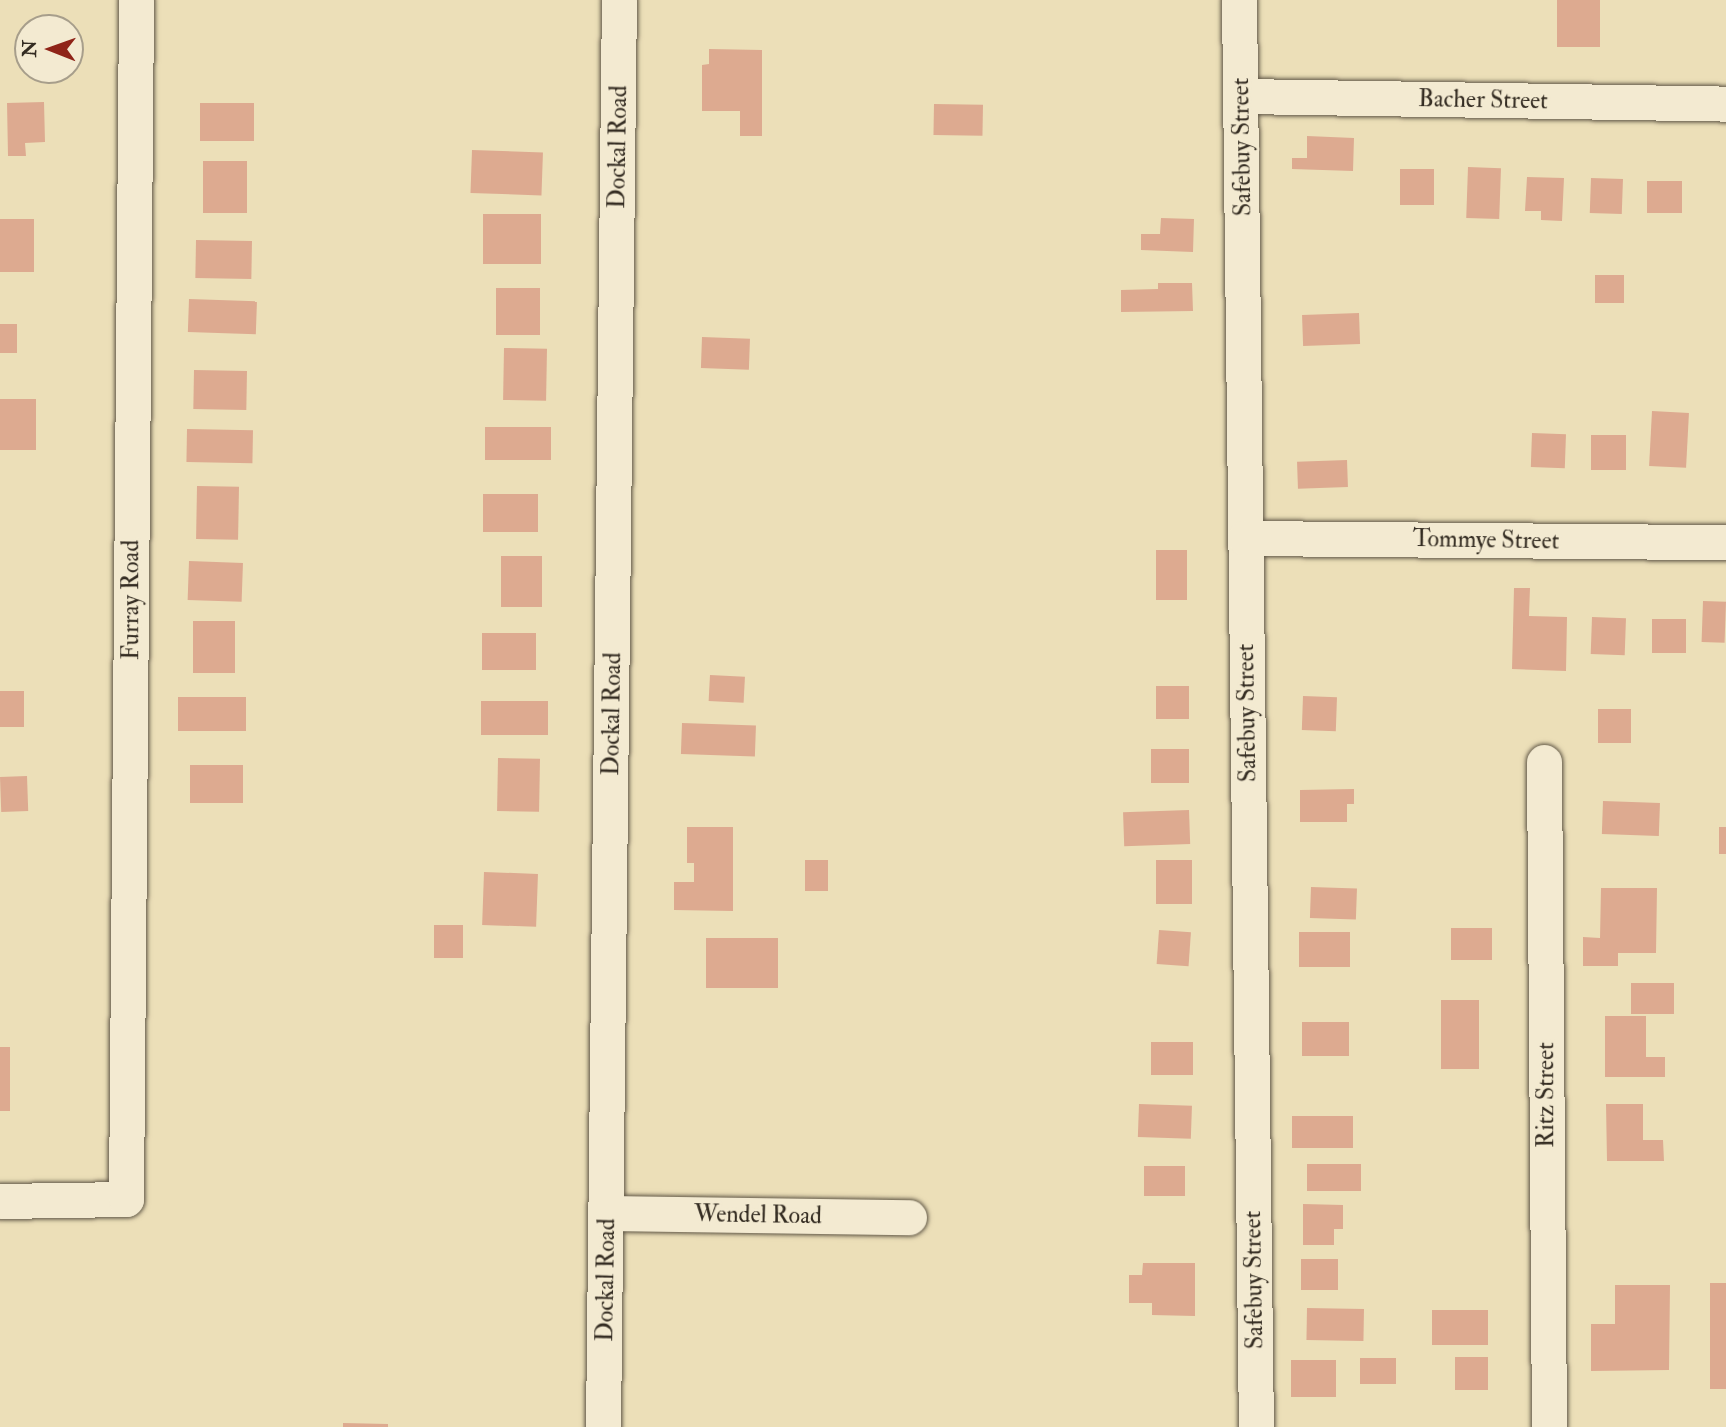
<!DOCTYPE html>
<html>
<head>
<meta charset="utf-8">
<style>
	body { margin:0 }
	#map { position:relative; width:1726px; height:1427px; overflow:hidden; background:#ecdfb8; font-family:"IM FELL Double Pica",serif }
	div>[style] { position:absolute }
	.building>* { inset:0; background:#ddaa90; transform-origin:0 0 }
	.roads { filter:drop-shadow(0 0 2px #625948) drop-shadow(0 0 2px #625948) }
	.minor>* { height:35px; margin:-17.5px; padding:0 17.5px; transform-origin:17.5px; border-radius:17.5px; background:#f3ead1 }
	span { translate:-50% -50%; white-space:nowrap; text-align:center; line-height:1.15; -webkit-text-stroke:5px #f3ead1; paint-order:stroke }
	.street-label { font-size:24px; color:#342c22 }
	.north { position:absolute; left:14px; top:14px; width:70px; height:70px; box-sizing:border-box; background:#f3ead1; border:2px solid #a79e8b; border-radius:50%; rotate:271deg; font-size:19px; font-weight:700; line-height:28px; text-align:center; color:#342c22 }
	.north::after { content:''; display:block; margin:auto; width:24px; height:32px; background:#8f2418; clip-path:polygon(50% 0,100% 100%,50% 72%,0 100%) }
</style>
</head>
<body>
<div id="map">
	<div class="building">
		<i style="left:1557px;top:0;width:43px;height:47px"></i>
		<i style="clip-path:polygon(709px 49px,762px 50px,762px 136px,740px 136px,740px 111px,702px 111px,702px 65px,709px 64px)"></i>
		<i style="clip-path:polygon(44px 102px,45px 142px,25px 143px,26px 156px,8px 156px,7px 103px)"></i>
		<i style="left:200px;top:103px;width:54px;height:38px"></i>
		<i style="left:934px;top:104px;width:49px;height:31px;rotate:1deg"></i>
		<i style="clip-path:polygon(1307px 136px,1354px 138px,1353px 171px,1292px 169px,1292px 158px,1307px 158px)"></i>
		<i style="left:472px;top:150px;width:71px;height:43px;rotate:2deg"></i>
		<i style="left:247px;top:161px;width:52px;height:44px;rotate:90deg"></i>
		<i style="left:1468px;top:167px;width:33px;height:51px;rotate:2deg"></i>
		<i style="left:1400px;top:169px;width:34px;height:36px"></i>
		<i style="clip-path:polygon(1527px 177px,1564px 178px,1562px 221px,1541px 220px,1541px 211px,1525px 211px)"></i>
		<i style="left:1591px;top:178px;width:32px;height:35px;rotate:2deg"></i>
		<i style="left:1647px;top:181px;width:35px;height:32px"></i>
		<i style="left:483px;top:214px;width:58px;height:50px"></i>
		<i style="clip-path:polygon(1161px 218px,1194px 219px,1193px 252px,1141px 250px,1141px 234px,1160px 234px)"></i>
		<i style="left:0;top:219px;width:34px;height:53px"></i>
		<i style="left:196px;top:240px;width:56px;height:38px;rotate:1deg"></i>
		<i style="left:1595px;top:275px;width:29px;height:28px"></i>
		<i style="clip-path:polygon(1158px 283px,1192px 283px,1193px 311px,1121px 312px,1121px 290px,1158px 289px)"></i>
		<i style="left:540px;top:288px;width:47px;height:44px;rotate:90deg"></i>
		<i style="left:189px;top:299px;width:68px;height:33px;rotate:2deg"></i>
		<i style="left:1359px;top:313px;width:31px;height:57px;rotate:88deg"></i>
		<i style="left:0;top:324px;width:17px;height:29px"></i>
		<i style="left:702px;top:337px;width:48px;height:31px;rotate:2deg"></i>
		<i style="left:504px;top:348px;width:43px;height:52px;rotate:1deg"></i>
		<i style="left:194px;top:370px;width:53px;height:39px;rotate:1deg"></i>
		<i style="left:0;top:399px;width:36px;height:51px"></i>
		<i style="left:1652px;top:411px;width:37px;height:55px;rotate:3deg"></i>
		<i style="left:485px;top:427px;width:66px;height:33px"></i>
		<i style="left:187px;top:429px;width:66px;height:33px;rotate:1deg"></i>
		<i style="left:1532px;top:433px;width:34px;height:34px;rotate:2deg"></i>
		<i style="left:1591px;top:435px;width:35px;height:35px"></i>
		<i style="left:1347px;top:460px;width:27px;height:50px;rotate:88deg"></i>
		<i style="left:197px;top:486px;width:42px;height:53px;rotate:1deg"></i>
		<i style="left:483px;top:494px;width:55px;height:38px"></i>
		<i style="left:1156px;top:550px;width:31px;height:50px"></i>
		<i style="left:501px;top:556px;width:41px;height:51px"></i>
		<i style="left:189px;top:561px;width:54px;height:39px;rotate:2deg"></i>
		<i style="clip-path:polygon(1514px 588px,1530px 588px,1529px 616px,1567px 617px,1566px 671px,1512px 669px)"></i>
		<i style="left:1703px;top:601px;width:23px;height:41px;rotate:2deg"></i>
		<i style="left:1592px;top:617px;width:34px;height:37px;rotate:2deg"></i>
		<i style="left:1652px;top:619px;width:34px;height:34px"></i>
		<i style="left:193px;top:621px;width:42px;height:52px"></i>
		<i style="left:482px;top:633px;width:54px;height:37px"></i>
		<i style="left:710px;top:675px;width:35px;height:26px;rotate:3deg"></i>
		<i style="left:1156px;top:686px;width:33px;height:33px"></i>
		<i style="left:0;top:691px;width:24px;height:36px"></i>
		<i style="left:1303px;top:696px;width:34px;height:34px;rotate:2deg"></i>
		<i style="left:178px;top:697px;width:68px;height:34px"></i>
		<i style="left:548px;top:701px;width:34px;height:67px;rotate:90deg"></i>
		<i style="left:1598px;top:709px;width:33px;height:34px"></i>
		<i style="left:682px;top:723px;width:74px;height:31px;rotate:2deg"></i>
		<i style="left:1151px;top:749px;width:38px;height:34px"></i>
		<i style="left:498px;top:758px;width:42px;height:53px;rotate:1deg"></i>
		<i style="left:190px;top:765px;width:53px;height:38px"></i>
		<i style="left:27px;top:776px;width:35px;height:27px;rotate:88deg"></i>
		<i style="clip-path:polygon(1354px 789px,1354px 804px,1347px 804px,1347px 822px,1300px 822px,1300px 790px)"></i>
		<i style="left:1603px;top:801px;width:57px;height:33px;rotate:2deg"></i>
		<i style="left:1189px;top:810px;width:34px;height:66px;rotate:88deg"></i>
		<i style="clip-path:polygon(687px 827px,733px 827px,733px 911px,674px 910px,674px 882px,694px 882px,694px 863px,687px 863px)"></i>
		<i style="left:1719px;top:827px;width:7px;height:27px"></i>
		<i style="left:828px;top:860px;width:31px;height:23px;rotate:90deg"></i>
		<i style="left:1156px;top:860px;width:36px;height:44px"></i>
		<i style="left:484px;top:872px;width:54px;height:53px;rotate:2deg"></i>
		<i style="left:1311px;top:887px;width:46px;height:31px;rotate:2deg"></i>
		<i style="clip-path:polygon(1601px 888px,1657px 888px,1656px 953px,1618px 953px,1618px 966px,1583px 966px,1583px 937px,1600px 938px)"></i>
		<i style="left:434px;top:925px;width:29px;height:33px"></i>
		<i style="left:1451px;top:928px;width:41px;height:32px"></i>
		<i style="left:1159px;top:930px;width:32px;height:34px;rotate:4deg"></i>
		<i style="left:1299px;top:932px;width:51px;height:35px"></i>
		<i style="left:706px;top:938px;width:72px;height:50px"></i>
		<i style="left:1631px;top:983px;width:43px;height:31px"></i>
		<i style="left:1441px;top:1000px;width:38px;height:69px"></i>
		<i style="clip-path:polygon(1605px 1016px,1646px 1016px,1646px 1057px,1665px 1057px,1665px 1077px,1605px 1077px)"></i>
		<i style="left:1302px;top:1022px;width:47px;height:34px"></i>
		<i style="left:1193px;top:1042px;width:33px;height:42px;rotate:90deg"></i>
		<i style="left:0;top:1047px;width:10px;height:64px"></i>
		<i style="left:1139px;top:1104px;width:53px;height:33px;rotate:2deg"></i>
		<i style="clip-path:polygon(1606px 1104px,1643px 1104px,1643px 1140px,1663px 1140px,1664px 1161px,1607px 1161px)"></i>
		<i style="left:1292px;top:1116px;width:61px;height:32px"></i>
		<i style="left:1361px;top:1164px;width:27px;height:54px;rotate:90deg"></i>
		<i style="left:1144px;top:1166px;width:41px;height:30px"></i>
		<i style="clip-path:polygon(1303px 1204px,1343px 1205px,1343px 1229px,1334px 1229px,1334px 1245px,1303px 1245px)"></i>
		<i style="left:1301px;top:1259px;width:37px;height:31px"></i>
		<i style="clip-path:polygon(1143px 1263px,1195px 1263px,1195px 1316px,1152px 1315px,1152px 1303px,1129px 1303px,1129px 1275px,1142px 1275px)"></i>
		<i style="left:1710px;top:1283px;width:16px;height:106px"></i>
		<i style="clip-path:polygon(1615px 1285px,1670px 1285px,1669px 1370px,1591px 1371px,1591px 1324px,1615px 1324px)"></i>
		<i style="left:1307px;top:1308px;width:57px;height:32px;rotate:1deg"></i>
		<i style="left:1488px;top:1310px;width:35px;height:56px;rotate:90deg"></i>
		<i style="left:1455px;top:1357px;width:33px;height:33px"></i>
		<i style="left:1396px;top:1358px;width:26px;height:36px;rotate:90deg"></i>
		<i style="left:1291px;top:1360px;width:45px;height:37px"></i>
		<i style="clip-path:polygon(343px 1423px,388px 1424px,388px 1427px,343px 1427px)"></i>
	</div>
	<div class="roads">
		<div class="minor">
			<i style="left:1239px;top:0;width:1427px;rotate:89.32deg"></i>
			<i style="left:1241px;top:96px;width:485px;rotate:0.9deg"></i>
			<i style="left:1245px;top:538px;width:481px;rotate:0.5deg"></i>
			<i style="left:1544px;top:762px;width:665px;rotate:89.57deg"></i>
			<i style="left:0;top:1201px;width:126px;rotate:-0.9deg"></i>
			<i style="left:126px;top:1199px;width:1199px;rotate:-89.52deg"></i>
			<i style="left:607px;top:1213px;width:302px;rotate:0.8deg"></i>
			<i style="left:603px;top:1427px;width:1427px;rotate:-89.36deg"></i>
		</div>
	</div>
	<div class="street-label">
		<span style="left:1483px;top:100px;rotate:1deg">Bacher Street</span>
		<span style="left:618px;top:147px;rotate:-89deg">Dockal Road</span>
		<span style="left:1242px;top:147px;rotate:-91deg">Safebuy Street</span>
		<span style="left:1486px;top:540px;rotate:1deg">Tommye Street</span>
		<span style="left:131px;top:600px;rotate:-90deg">Furray Road</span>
		<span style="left:1247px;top:713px;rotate:-91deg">Safebuy Street</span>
		<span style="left:612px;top:714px;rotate:-89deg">Dockal Road</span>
		<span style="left:1546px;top:1095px;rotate:-90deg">Ritz Street</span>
		<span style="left:758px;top:1215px;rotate:1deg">Wendel Road</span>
		<span style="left:606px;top:1280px;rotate:-89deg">Dockal Road</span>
		<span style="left:1254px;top:1280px;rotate:-91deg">Safebuy Street</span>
	</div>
	<div class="north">N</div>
</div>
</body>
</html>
